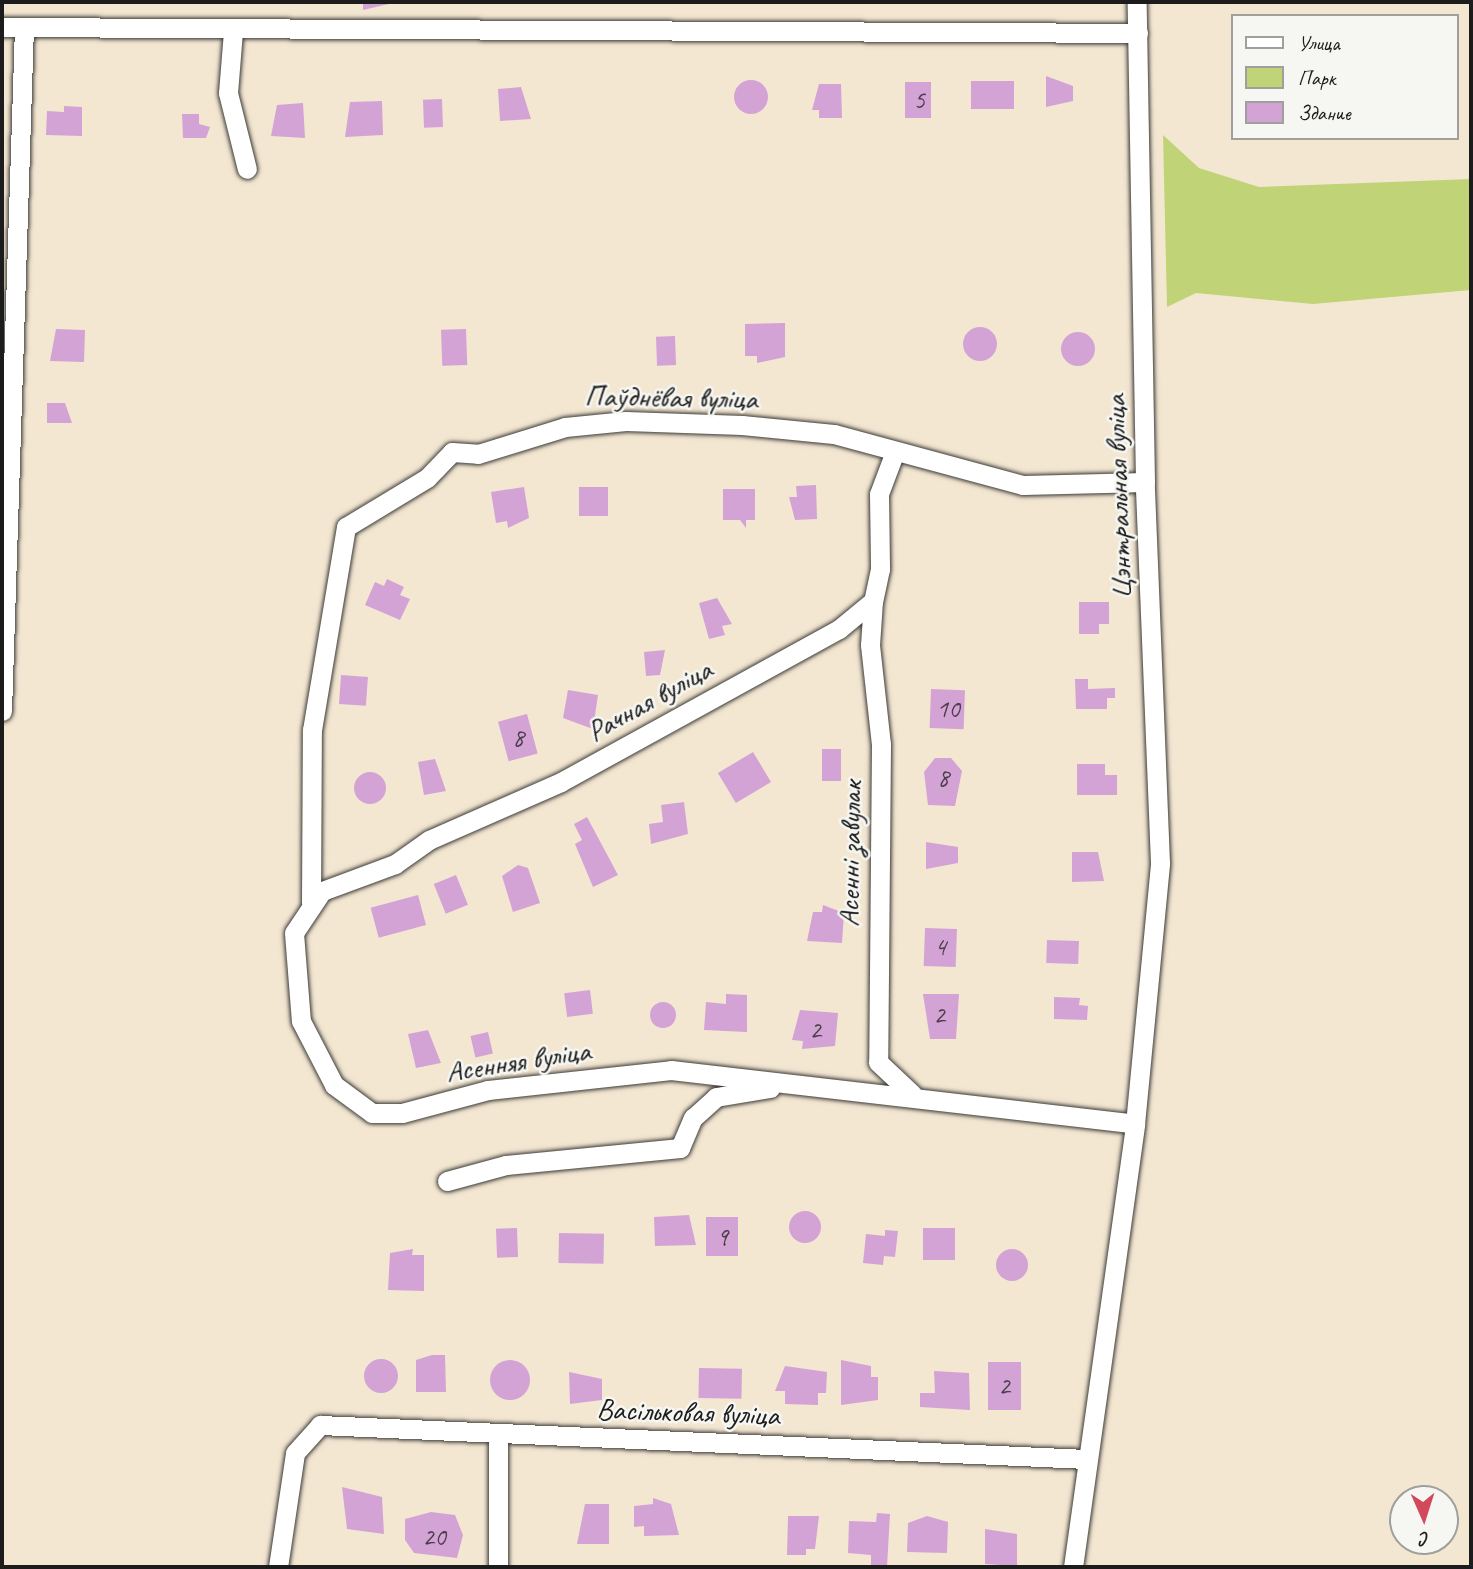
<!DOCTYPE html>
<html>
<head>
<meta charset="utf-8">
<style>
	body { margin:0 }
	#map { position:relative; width:1473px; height:1569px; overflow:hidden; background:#f3e7d2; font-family:Caveat,sans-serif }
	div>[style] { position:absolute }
	.green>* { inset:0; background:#c0d477 }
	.building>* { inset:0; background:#d3a3d5; transform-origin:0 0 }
	.round { border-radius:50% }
	.roads { filter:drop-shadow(0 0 2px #3c3a37) drop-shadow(0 0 2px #3c3a37) }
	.minor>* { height:19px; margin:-9.5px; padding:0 9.5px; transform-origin:9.5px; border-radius:9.5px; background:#fff }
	span { translate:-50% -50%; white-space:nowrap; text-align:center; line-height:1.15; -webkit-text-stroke:5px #f6f6f2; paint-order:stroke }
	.number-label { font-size:26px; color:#4a3e4a }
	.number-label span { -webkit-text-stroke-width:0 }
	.street-label { font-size:30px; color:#1c1c1c }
	.frame { position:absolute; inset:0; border:4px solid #1c1c1c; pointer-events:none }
	.legend { position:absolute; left:1231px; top:14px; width:228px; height:126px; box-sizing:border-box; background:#f6f6f2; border:2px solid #9f9f9c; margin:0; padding:9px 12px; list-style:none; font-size:21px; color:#1c1c1c }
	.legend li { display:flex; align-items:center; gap:14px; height:35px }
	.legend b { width:35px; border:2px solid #9f9f9c }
	.north { position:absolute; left:1389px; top:1485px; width:70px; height:70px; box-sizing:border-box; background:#f6f6f2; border:2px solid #9f9f9c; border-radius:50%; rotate:177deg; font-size:19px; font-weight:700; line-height:28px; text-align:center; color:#1c1c1c }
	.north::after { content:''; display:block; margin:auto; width:24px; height:32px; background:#d1495b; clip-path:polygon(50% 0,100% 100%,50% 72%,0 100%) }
</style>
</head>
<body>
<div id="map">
	<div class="green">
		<i style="clip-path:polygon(1163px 135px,1199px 168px,1259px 187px,1471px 179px,1471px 290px,1313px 304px,1196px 293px,1167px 307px)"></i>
	</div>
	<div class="building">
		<i style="clip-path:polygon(363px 2px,389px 2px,389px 4px,363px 10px)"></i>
		<i style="clip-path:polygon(1046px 76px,1073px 86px,1073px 101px,1046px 107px)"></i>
		<i class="round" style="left:734px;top:80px;width:34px;height:34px"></i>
		<i style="left:971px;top:81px;width:43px;height:28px"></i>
		<i style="left:905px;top:82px;width:26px;height:36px"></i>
		<i style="clip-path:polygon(819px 84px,841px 84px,842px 118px,819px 118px,819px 110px,812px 110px)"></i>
		<i style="clip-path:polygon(521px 87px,531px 119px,500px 121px,498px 89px)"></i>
		<i style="left:442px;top:99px;width:28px;height:19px;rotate:88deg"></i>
		<i style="clip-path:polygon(382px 101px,383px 135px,345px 137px,350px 102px)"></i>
		<i style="clip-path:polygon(303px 103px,305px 138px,271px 136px,277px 105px)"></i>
		<i style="clip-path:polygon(64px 106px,82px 107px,82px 136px,46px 135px,47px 111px,64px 112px)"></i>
		<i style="clip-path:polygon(182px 114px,199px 114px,199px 124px,210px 127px,206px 138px,183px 138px)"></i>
		<i style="clip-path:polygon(785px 323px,785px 357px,757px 363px,757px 356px,745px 356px,745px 324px)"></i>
		<i class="round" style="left:963px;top:327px;width:34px;height:34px"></i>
		<i style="clip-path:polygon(56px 329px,85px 330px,84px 362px,50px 361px)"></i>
		<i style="left:466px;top:329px;width:36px;height:25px;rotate:88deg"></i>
		<i class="round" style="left:1061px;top:332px;width:34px;height:34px"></i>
		<i style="left:675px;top:336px;width:29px;height:19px;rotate:88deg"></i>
		<i style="clip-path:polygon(47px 403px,65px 403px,72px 423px,47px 423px)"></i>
		<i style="clip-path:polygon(816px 485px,817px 519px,795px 520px,789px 497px,797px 497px,796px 486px)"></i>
		<i style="clip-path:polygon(524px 487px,529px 518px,508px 528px,507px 521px,496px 523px,491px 492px)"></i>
		<i style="left:579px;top:487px;width:29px;height:29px"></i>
		<i style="clip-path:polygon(723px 489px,755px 489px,755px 520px,746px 520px,746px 528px,740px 520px,723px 520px)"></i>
		<i style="clip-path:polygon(387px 579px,404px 587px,400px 595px,410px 599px,400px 620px,365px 605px,375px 582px,384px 586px)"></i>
		<i style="clip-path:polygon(717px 598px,732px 624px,722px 626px,725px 635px,709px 639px,699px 603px)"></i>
		<i style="clip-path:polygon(1079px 602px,1109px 602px,1109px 624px,1099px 624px,1099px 634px,1079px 634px)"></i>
		<i style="clip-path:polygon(665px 650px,660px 675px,646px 676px,644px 652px)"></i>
		<i style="left:341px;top:675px;width:27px;height:29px;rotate:4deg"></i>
		<i style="clip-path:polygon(1075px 679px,1088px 679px,1088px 689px,1115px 688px,1115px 698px,1107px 698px,1107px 709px,1076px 709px)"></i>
		<i style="left:931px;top:689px;width:34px;height:39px;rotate:2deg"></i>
		<i style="clip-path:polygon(568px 690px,598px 695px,593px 729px,563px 718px)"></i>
		<i style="left:527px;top:714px;width:41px;height:30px;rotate:75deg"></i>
		<i style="left:822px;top:749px;width:19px;height:32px"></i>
		<i style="left:753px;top:752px;width:35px;height:41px;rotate:59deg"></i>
		<i style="clip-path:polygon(935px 758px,951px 758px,962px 771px,955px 806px,928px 805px,924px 772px)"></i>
		<i style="clip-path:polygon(435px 759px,446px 791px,424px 795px,418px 762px)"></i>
		<i style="clip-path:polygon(1077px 764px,1105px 764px,1105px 775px,1117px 775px,1117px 795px,1077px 795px)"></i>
		<i class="round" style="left:354px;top:772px;width:32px;height:32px"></i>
		<i style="clip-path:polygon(684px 802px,688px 834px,651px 844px,649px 824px,663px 822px,661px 805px)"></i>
		<i style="clip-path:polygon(587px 817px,618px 875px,593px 887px,575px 844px,582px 840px,574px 824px)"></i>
		<i style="clip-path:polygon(926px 842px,958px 847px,958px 863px,926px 869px)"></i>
		<i style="clip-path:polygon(1072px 852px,1098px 852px,1104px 881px,1072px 882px)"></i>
		<i style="clip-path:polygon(518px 865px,528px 868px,540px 903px,513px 912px,502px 876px)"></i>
		<i style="left:456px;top:875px;width:32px;height:24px;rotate:68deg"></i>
		<i style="left:418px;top:895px;width:31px;height:49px;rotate:75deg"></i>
		<i style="clip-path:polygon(823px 905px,844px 913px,842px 943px,807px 941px,813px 912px,822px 912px)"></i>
		<i style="left:925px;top:928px;width:32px;height:38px;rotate:2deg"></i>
		<i style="left:1047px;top:940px;width:32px;height:23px;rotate:2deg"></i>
		<i style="left:590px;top:990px;width:24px;height:26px;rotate:83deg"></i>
		<i style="clip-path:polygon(726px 994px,747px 995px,747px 1032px,704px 1030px,706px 1002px,726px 1004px)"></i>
		<i style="clip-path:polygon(923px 994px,959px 994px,956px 1039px,930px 1039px)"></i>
		<i style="clip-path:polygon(1054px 997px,1080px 998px,1079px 1005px,1088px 1006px,1087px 1020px,1054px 1019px)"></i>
		<i class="round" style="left:650px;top:1002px;width:26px;height:26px"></i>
		<i style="clip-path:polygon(800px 1010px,838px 1013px,835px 1046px,802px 1049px,803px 1041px,792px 1040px)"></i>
		<i style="clip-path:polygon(428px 1030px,441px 1063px,416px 1068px,408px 1034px)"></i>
		<i style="left:488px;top:1032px;width:22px;height:18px;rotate:77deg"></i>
		<i class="round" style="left:789px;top:1211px;width:32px;height:32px"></i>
		<i style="clip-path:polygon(689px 1215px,696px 1245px,655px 1246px,654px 1217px)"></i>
		<i style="left:706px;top:1217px;width:32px;height:39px"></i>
		<i style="left:517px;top:1228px;width:29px;height:21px;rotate:88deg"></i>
		<i style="left:923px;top:1228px;width:32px;height:32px"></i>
		<i style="clip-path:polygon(885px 1230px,898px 1231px,895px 1257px,884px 1256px,883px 1265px,863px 1263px,866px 1234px,885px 1236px)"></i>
		<i style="left:559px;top:1233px;width:45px;height:30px;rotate:1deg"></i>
		<i style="clip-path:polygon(413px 1249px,412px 1255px,424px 1255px,424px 1291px,388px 1290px,390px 1253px)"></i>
		<i class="round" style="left:996px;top:1249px;width:32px;height:32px"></i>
		<i style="clip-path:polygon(432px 1355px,445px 1355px,446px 1392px,416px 1392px,416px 1360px)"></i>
		<i class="round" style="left:364px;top:1359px;width:34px;height:34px"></i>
		<i style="clip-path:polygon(841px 1360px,871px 1366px,871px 1377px,878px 1377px,878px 1400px,841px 1405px)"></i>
		<i class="round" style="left:490px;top:1360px;width:40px;height:40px"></i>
		<i style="left:988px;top:1362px;width:33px;height:48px"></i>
		<i style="clip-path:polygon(785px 1366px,827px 1372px,826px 1393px,818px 1393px,818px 1405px,785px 1404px,785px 1391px,775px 1391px)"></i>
		<i style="left:699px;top:1368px;width:43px;height:30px;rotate:1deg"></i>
		<i style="clip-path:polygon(934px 1371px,969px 1373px,970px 1410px,920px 1407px,920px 1393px,935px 1393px)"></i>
		<i style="clip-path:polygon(569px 1372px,602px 1379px,602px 1400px,570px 1404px)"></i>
		<i style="clip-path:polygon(342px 1487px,382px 1497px,384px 1534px,347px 1529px)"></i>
		<i style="clip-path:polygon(653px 1498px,671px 1504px,679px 1535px,644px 1536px,644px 1526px,634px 1527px,634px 1506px,653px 1504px)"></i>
		<i style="clip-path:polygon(585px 1504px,609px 1504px,609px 1544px,577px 1544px)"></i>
		<i style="clip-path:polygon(431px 1512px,455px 1515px,463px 1535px,457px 1558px,414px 1553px,405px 1540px,405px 1519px)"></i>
		<i style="clip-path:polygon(877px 1513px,890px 1514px,887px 1567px,871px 1567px,871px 1555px,848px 1553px,849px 1521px,876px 1522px)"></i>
		<i style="clip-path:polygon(788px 1516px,819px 1516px,815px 1549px,806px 1549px,806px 1555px,787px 1555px)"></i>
		<i style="clip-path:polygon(927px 1516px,948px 1522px,947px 1553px,907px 1552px,908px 1523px)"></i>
		<i style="clip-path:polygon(985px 1529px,1017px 1534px,1017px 1566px,985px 1564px)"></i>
	</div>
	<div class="roads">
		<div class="minor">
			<i style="left:2px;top:27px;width:1136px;rotate:0.3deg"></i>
			<i style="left:233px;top:31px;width:62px;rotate:94.6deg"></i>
			<i style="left:228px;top:93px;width:78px;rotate:76deg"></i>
			<i style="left:894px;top:454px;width:43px;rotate:110.6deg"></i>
			<i style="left:879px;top:494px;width:75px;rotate:89.2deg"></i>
			<i style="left:880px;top:569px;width:33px;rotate:102deg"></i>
			<i style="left:873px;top:601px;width:44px;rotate:140.5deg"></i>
			<i style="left:839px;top:629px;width:317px;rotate:151.2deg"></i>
			<i style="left:561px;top:782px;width:144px;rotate:156.3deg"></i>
			<i style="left:429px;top:840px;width:42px;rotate:144.8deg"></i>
			<i style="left:395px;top:864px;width:78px;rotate:159.7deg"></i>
			<i style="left:322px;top:891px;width:50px;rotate:123.7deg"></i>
			<i style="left:294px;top:933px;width:88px;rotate:85.5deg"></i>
			<i style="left:301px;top:1021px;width:72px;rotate:62.7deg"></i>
			<i style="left:334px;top:1085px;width:47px;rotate:36.4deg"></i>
			<i style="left:372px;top:1113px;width:30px"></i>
			<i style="left:402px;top:1113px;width:89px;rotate:-15deg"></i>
			<i style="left:488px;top:1090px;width:184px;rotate:-6.2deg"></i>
			<i style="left:671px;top:1070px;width:467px;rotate:6.6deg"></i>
			<i style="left:873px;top:601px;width:44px;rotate:93.9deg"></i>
			<i style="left:870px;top:645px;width:100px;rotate:83.7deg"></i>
			<i style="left:881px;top:744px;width:318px;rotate:90.5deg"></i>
			<i style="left:878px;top:1062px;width:47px;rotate:43.3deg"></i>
			<i style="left:2px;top:711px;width:683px;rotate:-88.16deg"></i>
			<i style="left:311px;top:903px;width:173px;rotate:-89.7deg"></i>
			<i style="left:312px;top:730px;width:206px;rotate:-80.5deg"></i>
			<i style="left:346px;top:527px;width:95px;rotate:-31.2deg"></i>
			<i style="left:427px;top:478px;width:36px;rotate:-46deg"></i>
			<i style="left:452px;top:452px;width:26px;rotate:4deg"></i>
			<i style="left:478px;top:454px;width:91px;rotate:-17.2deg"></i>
			<i style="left:565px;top:427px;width:61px;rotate:-5.6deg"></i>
			<i style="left:626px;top:421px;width:116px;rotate:2deg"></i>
			<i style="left:742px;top:425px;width:92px;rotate:5.6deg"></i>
			<i style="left:834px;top:434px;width:196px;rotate:15.1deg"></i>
			<i style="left:1023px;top:485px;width:122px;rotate:-1.4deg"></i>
			<i style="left:447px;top:1181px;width:61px;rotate:-15.2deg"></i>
			<i style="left:506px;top:1165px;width:175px;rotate:-5.6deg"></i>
			<i style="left:680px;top:1148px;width:33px;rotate:-67deg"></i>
			<i style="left:693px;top:1118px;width:31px;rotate:-42deg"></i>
			<i style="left:716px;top:1097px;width:55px;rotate:-9.5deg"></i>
			<i style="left:498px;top:1435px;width:132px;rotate:90deg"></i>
			<i style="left:278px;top:1567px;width:115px;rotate:-81.5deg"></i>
			<i style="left:295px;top:1453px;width:38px;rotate:-48deg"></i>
			<i style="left:320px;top:1425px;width:767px;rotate:2.54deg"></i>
			<i style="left:1073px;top:1567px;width:447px;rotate:-82deg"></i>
			<i style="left:1135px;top:1124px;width:262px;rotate:-84.5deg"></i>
			<i style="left:1160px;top:863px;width:381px;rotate:-92.3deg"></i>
			<i style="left:1145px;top:482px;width:480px;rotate:-91deg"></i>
		</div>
	</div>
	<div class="number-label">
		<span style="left:919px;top:100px">5</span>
		<span style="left:948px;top:709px">10</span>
		<span style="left:518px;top:738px">8</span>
		<span style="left:943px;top:778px">8</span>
		<span style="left:940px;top:947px">4</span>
		<span style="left:939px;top:1015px">2</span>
		<span style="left:815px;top:1030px">2</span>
		<span style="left:722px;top:1237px">9</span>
		<span style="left:1004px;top:1386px">2</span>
		<span style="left:434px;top:1537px">20</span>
	</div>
	<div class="street-label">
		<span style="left:671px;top:397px;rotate:1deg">Паўднёвая вуліца</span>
		<span style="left:1118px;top:497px;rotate:-92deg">Цэнтральная вуліца</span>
		<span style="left:649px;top:700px;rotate:-29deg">Рачная вуліца</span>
		<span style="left:850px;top:854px;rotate:-89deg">Асенні завулак</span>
		<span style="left:518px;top:1061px;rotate:-9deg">Асенняя вуліца</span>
		<span style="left:688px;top:1412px;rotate:2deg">Васільковая вуліца</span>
	</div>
	<div class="frame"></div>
	<ul class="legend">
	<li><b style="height:9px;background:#fff"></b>Улица</li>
	<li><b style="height:19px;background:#c0d477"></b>Парк</li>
	<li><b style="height:19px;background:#d3a3d5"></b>Здание</li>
	</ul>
	<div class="north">С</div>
</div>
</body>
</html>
